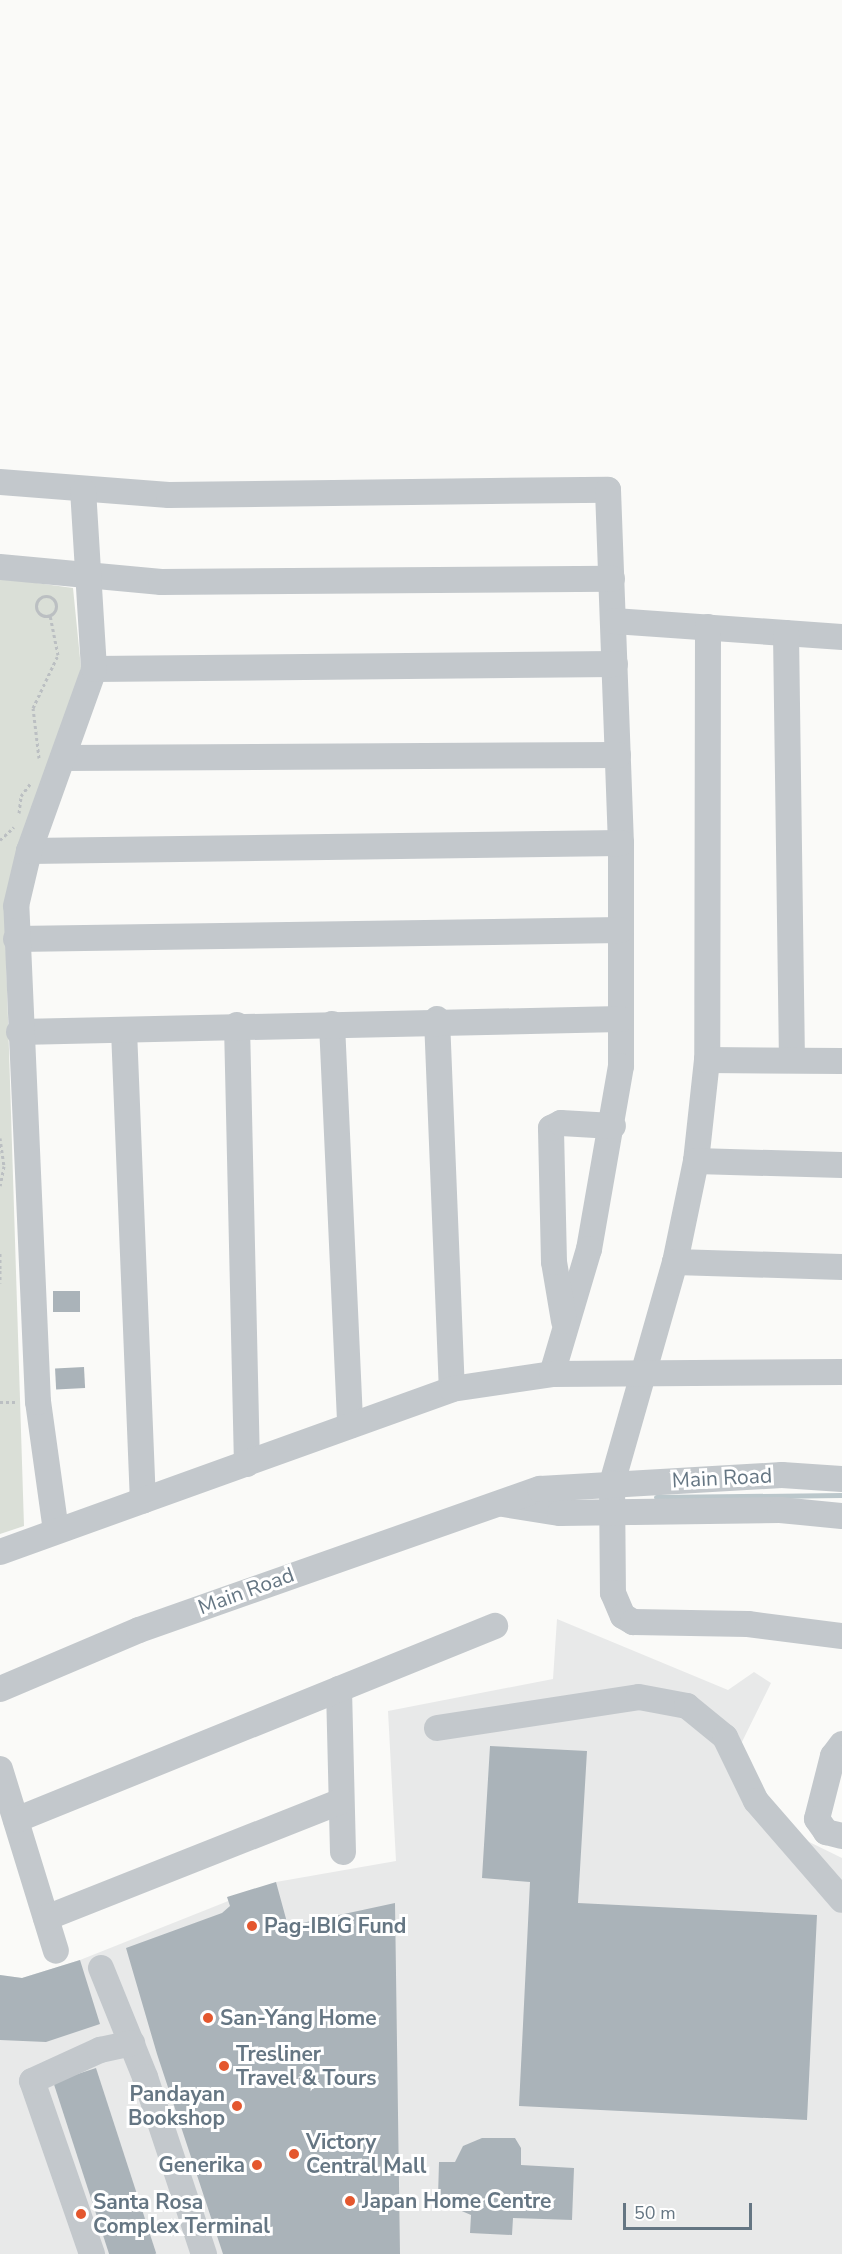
<!DOCTYPE html>
<html>
<head>
<meta charset="utf-8">
<style>
	body { margin:0 }
	#map { position:relative; width:842px; height:2254px; overflow:hidden; background:#fafaf8; font-family:"Nunito Sans",sans-serif }
	div>[style] { position:absolute }
	.built>* { inset:0; background:#e8e9e9 }
	.green>* { inset:0; background:#dadfd7 }
	.stream>* { height:5px; margin:-2.5px; padding:0 2.5px; transform-origin:2.5px; border-radius:2.5px; background:#bbc7cb }
	.building>* { inset:0; background:#aab3b9; transform-origin:0 0 }
	.path>* { height:3px; margin-top:-1.5px; transform-origin:0; background:repeating-linear-gradient(90deg,#bbbfc2 0 3px,transparent 0 6px) }
	.path>.ring { margin:-1.5px; padding:0; box-sizing:content-box; background:none; border:3px solid #bbbfc2; border-radius:50% }
	.minor>* { height:26px; margin:-13px; padding:0 13px; transform-origin:13px; border-radius:13px; background:#c3c8cc }
	.dots>* { width:16px; height:16px; translate:-50% -50%; box-sizing:border-box; border:3px solid #fff; border-radius:50% }
	span { translate:-50% -50%; white-space:nowrap; text-align:center; line-height:1.15; -webkit-text-stroke:6px #fff; paint-order:stroke }
	.street-label { font-size:21px; color:#657683 }
	.poi-label { font-size:21px; color:#657683; font-weight:700 }
	.left { translate:0 -50%; text-align:left }
	.right { translate:-100% -50%; text-align:right }
	.scale { position:absolute; left:623px; top:2203px; width:129px; height:27px; box-sizing:border-box; border:3px solid #657683; border-top:0; padding-left:8px; font-size:18px; line-height:21px; white-space:nowrap; color:#657683; -webkit-text-stroke:4px #fff; paint-order:stroke }
</style>
</head>
<body>
<div id="map">
	<div class="built">
		<i style="clip-path:polygon(557px 1619px,728px 1690px,754px 1672px,771px 1683px,736px 1754px,797px 1836px,842px 1858px,842px 2254px,0 2254px,0 1975px,22px 1978px,80px 1960px,276px 1882px,396px 1861px,388px 1711px,553px 1679px)"></i>
	</div>
	<div class="green">
		<i style="clip-path:polygon(0 578px,73px 588px,81px 668px,5px 923px,24px 1526px,0 1534px)"></i>
	</div>
	<div class="stream">
		<i style="left:656px;top:1497px;width:186px;rotate:-0.6deg"></i>
	</div>
	<div class="building">
		<i style="left:53px;top:1291px;width:27px;height:21px"></i>
		<i style="left:84px;top:1367px;width:21px;height:29px;rotate:87deg"></i>
		<i style="clip-path:polygon(490px 1746px,587px 1751px,578px 1903px,817px 1915px,807px 2120px,519px 2106px,530px 1882px,482px 1878px)"></i>
		<i style="clip-path:polygon(276px 1882px,288px 1926px,395px 1903px,400px 2254px,223px 2254px,157px 2054px,126px 1948px,222px 1913px,230px 1906px,227px 1897px)"></i>
		<i style="clip-path:polygon(80px 1960px,100px 2024px,46px 2042px,0 2040px,0 1975px,22px 1978px)"></i>
		<i style="left:96px;top:2068px;width:195px;height:45px;rotate:72deg"></i>
		<i style="clip-path:polygon(482px 2138px,515px 2138px,521px 2148px,521px 2165px,574px 2168px,572px 2220px,513px 2218px,512px 2235px,470px 2233px,471px 2215px,457px 2209px,457px 2197px,438px 2197px,439px 2162px,455px 2162px,463px 2146px)"></i>
	</div>
	<div class="path">
		<i class="ring" style="left:36px;top:596px;width:17px;height:17px"></i>
		<i style="left:39px;top:758px;width:50px;rotate:-96.8deg"></i>
		<i style="left:33px;top:708px;width:59px;rotate:-64.7deg"></i>
		<i style="left:58px;top:655px;width:41px;rotate:-101.3deg"></i>
		<i style="left:19px;top:813px;width:17px;rotate:-83deg"></i>
		<i style="left:21px;top:796px;width:15px;rotate:-53deg"></i>
		<i style="left:0;top:840px;width:19px;rotate:-43deg"></i>
		<i style="left:0;top:1138px;width:28px;rotate:82deg"></i>
		<i style="left:4px;top:1166px;width:20px;rotate:101deg"></i>
		<i style="left:0;top:1253px;width:30px;rotate:90deg"></i>
		<i style="left:0;top:1402px;width:18px"></i>
	</div>
	<div class="minor">
		<i style="left:0;top:482px;width:169px;rotate:4.4deg"></i>
		<i style="left:169px;top:495px;width:439px;rotate:-0.7deg"></i>
		<i style="left:608px;top:490px;width:353px;rotate:87.9deg"></i>
		<i style="left:621px;top:843px;width:223px;rotate:90deg"></i>
		<i style="left:621px;top:1066px;width:186px;rotate:99.9deg"></i>
		<i style="left:589px;top:1249px;width:130px;rotate:106.5deg"></i>
		<i style="left:0;top:567px;width:162px;rotate:5.3deg"></i>
		<i style="left:161px;top:582px;width:451px;rotate:-0.4deg"></i>
		<i style="left:614px;top:621px;width:229px;rotate:4deg"></i>
		<i style="left:708px;top:627px;width:433px;rotate:90.1deg"></i>
		<i style="left:707px;top:1060px;width:102px;rotate:96.2deg"></i>
		<i style="left:696px;top:1161px;width:103px;rotate:101.7deg"></i>
		<i style="left:675px;top:1262px;width:230px;rotate:105.9deg"></i>
		<i style="left:612px;top:1483px;width:110px;rotate:89.5deg"></i>
		<i style="left:613px;top:1593px;width:25px;rotate:67deg"></i>
		<i style="left:623px;top:1616px;width:12px;rotate:31deg"></i>
		<i style="left:633px;top:1622px;width:115px;rotate:1deg"></i>
		<i style="left:748px;top:1624px;width:95px;rotate:7.3deg"></i>
		<i style="left:786px;top:633px;width:425px;rotate:89.2deg"></i>
		<i style="left:94px;top:669px;width:521px;rotate:-0.55deg"></i>
		<i style="left:63px;top:758px;width:555px;rotate:-0.31deg"></i>
		<i style="left:29px;top:851px;width:592px;rotate:-0.77deg"></i>
		<i style="left:16px;top:939px;width:605px;rotate:-0.85deg"></i>
		<i style="left:437px;top:1019px;width:370px;rotate:87.7deg"></i>
		<i style="left:332px;top:1024px;width:402px;rotate:87.4deg"></i>
		<i style="left:237px;top:1025px;width:439px;rotate:88.7deg"></i>
		<i style="left:124px;top:1030px;width:471px;rotate:87.7deg"></i>
		<i style="left:19px;top:1032px;width:602px;rotate:-1.24deg"></i>
		<i style="left:707px;top:1060px;width:135px;rotate:0.4deg"></i>
		<i style="left:696px;top:1161px;width:146px;rotate:1.6deg"></i>
		<i style="left:675px;top:1262px;width:167px;rotate:1.7deg"></i>
		<i style="left:564px;top:1321px;width:60px;rotate:-99.6deg"></i>
		<i style="left:554px;top:1262px;width:134px;rotate:-91.3deg"></i>
		<i style="left:551px;top:1128px;width:11px;rotate:-27deg"></i>
		<i style="left:561px;top:1123px;width:52px;rotate:3.3deg"></i>
		<i style="left:503px;top:1504px;width:58px;rotate:9deg"></i>
		<i style="left:560px;top:1513px;width:220px;rotate:-0.8deg"></i>
		<i style="left:780px;top:1510px;width:62px;rotate:5.5deg"></i>
		<i style="left:56px;top:1531px;width:130px;rotate:-97.9deg"></i>
		<i style="left:38px;top:1402px;width:496px;rotate:-92.5deg"></i>
		<i style="left:16px;top:906px;width:57px;rotate:-76.7deg"></i>
		<i style="left:29px;top:851px;width:193px;rotate:-70.3deg"></i>
		<i style="left:94px;top:669px;width:178px;rotate:-93.5deg"></i>
		<i style="left:0;top:1552px;width:480px;rotate:-19.8deg"></i>
		<i style="left:452px;top:1389px;width:101px;rotate:-8.5deg"></i>
		<i style="left:552px;top:1374px;width:290px;rotate:-0.4deg"></i>
		<i style="left:0;top:1689px;width:151px;rotate:-23deg"></i>
		<i style="left:139px;top:1630px;width:425px;rotate:-19.4deg"></i>
		<i style="left:540px;top:1489px;width:242px;rotate:-3.3deg"></i>
		<i style="left:782px;top:1475px;width:60px;rotate:3.8deg"></i>
		<i style="left:339px;top:1689px;width:163px;rotate:88.6deg"></i>
		<i style="left:437px;top:1728px;width:204px;rotate:-8.7deg"></i>
		<i style="left:639px;top:1697px;width:49px;rotate:10.6deg"></i>
		<i style="left:687px;top:1706px;width:49px;rotate:39.2deg"></i>
		<i style="left:725px;top:1737px;width:71px;rotate:64.2deg"></i>
		<i style="left:756px;top:1801px;width:131px;rotate:49deg"></i>
		<i style="left:842px;top:1744px;width:15px;rotate:127deg"></i>
		<i style="left:833px;top:1756px;width:65px;rotate:104.3deg"></i>
		<i style="left:817px;top:1819px;width:16px;rotate:55deg"></i>
		<i style="left:826px;top:1832px;width:16px;rotate:14deg"></i>
		<i style="left:0;top:1769px;width:190px;rotate:72.9deg"></i>
		<i style="left:16px;top:1820px;width:517px;rotate:-22.05deg"></i>
		<i style="left:46px;top:1918px;width:317px;rotate:-21.6deg"></i>
		<i style="left:101px;top:1968px;width:118px;rotate:68deg"></i>
		<i style="left:145px;top:2077px;width:187px;rotate:71.6deg"></i>
		<i style="left:92px;top:2254px;width:183px;rotate:-109.1deg"></i>
		<i style="left:32px;top:2081px;width:75px;rotate:-24.5deg"></i>
		<i style="left:100px;top:2050px;width:33px;rotate:-12deg"></i>
	</div>
	<div class="dots">
		<i style="left:252px;top:1926px;background:#e4572e"></i>
		<i style="left:208px;top:2018px;background:#e4572e"></i>
		<i style="left:224px;top:2066px;background:#e4572e"></i>
		<i style="left:237px;top:2106px;background:#e4572e"></i>
		<i style="left:294px;top:2154px;background:#e4572e"></i>
		<i style="left:257px;top:2165px;background:#e4572e"></i>
		<i style="left:350px;top:2201px;background:#e4572e"></i>
		<i style="left:81px;top:2214px;background:#e4572e"></i>
	</div>
	<div class="street-label">
		<span style="left:722px;top:1478px;rotate:-3deg">Main Road</span>
		<span style="left:246px;top:1591px;rotate:-20deg">Main Road</span>
	</div>
	<div class="poi-label">
		<span class="left" style="left:264px;top:1926px">Pag-IBIG Fund</span>
		<span class="left" style="left:220px;top:2018px">San-Yang Home</span>
		<span class="left" style="left:236px;top:2066px">Tresliner<br>Travel &amp; Tours</span>
		<span class="right" style="left:225px;top:2106px">Pandayan<br>Bookshop</span>
		<span class="left" style="left:306px;top:2154px">Victory<br>Central Mall</span>
		<span class="right" style="left:245px;top:2165px">Generika</span>
		<span class="left" style="left:362px;top:2201px">Japan Home Centre</span>
		<span class="left" style="left:93px;top:2214px">Santa Rosa<br>Complex Terminal</span>
	</div>
	<div class="scale">50 m</div>
</div>
</body>
</html>
